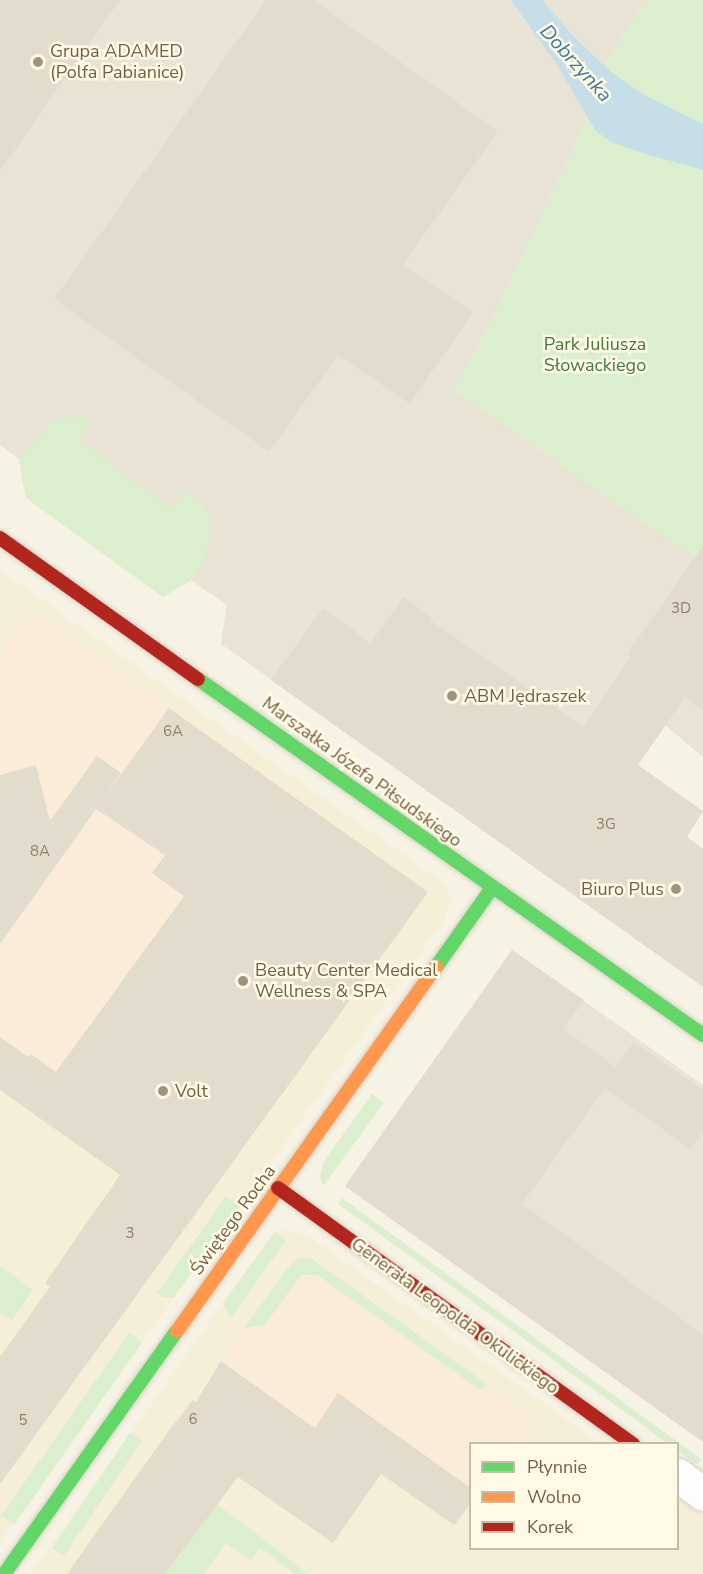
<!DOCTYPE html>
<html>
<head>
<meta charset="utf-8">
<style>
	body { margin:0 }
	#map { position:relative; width:703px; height:1574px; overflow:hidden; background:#f6f3e5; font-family:"Nunito Sans",sans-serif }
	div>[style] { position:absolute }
	.residential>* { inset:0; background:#f6efd7 }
	.commercial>* { inset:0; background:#fbecd9 }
	.industrial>* { inset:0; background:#e9e3d6 }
	.green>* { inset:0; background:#dbefce; transform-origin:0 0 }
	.water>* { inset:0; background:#c6dee7 }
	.building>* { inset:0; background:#e3dbcc }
	.roads { filter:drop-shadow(0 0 2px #d7d0c3) drop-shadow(0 0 2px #d7d0c3) }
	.street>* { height:33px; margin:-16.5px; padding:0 16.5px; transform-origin:16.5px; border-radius:16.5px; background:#fefdfb }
	.fast>* { height:14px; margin:-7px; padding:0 7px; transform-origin:7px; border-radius:7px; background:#63d668 }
	.slow>* { height:14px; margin:-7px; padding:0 7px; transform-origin:7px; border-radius:7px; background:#ff974d }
	.jam>* { height:14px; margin:-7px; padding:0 7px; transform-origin:7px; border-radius:7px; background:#b3261e }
	.dots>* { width:16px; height:16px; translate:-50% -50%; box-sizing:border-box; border:3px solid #fffae5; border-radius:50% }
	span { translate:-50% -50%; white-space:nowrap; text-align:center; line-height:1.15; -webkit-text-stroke:5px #fffae5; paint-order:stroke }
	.number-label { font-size:15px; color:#928069 }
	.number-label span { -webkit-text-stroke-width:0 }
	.poi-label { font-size:18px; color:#745f45 }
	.left { translate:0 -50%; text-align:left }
	.right { translate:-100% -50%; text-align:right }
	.park-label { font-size:18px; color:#427b3c }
	.street-label { font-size:18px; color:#745f45 }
	.water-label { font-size:20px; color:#427998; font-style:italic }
	.legend { position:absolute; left:469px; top:1442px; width:210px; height:108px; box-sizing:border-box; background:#fffae5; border:2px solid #c7bca5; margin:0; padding:8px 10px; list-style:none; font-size:18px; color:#745f45 }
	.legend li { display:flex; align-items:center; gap:12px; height:30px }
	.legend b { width:30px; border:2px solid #c7bca5 }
</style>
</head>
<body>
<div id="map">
	<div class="residential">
		<i style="clip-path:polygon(0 570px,444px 883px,448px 888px,451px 902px,446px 917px,0 1542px)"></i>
		<i style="clip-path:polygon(287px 1229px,311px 1238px,600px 1443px,470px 1444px,470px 1548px,678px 1548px,678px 1499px,703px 1517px,703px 1574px,30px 1574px,271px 1236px)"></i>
	</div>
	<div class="commercial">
		<i style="clip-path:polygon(32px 611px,237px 754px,428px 892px,215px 1187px,0 1035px,0 653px)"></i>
		<i style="clip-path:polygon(300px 1258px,312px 1259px,537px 1422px,520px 1443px,470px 1444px,470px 1503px,454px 1525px,221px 1361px,290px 1265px)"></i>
	</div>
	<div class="industrial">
		<i style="clip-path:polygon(0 0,646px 0,608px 58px,576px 144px,487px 329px,454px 390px,703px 564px,703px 757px,665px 725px,611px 688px,504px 844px,221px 644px,227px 605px,191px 580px,163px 597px,26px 498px,19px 459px,0 445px)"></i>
		<i style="clip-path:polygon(512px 950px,703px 1085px,703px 1442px,345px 1186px)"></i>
	</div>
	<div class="green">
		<i style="clip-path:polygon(646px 0,703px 0,703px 564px,454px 390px,487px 329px,576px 144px,608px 58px)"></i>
		<i style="clip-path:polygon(73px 416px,92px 419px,79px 440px,172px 509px,186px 491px,198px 499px,210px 515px,210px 537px,204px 560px,191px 580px,163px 597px,26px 498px,19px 459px,52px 420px)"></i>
		<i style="clip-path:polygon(372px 1094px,384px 1103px,323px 1186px,320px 1176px,324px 1161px)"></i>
		<i style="clip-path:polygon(226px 1196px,240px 1206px,173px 1298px,163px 1297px,157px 1293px)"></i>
		<i style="left:342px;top:1198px;width:444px;height:7px;rotate:36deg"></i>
		<i style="clip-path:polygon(275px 1232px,286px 1240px,230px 1319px,223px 1303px)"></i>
		<i style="clip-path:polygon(300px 1258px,312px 1259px,488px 1385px,480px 1390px,317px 1275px,301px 1275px,265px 1325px,244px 1328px,290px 1265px)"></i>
		<i style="clip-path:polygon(0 1266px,33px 1290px,12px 1320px,0 1313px)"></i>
		<i style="left:129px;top:1333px;width:16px;height:223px;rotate:35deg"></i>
		<i style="left:130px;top:1433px;width:14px;height:139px;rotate:34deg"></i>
		<i style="clip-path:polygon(216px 1504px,240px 1521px,308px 1574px,296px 1574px,260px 1548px,251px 1560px,226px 1543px,204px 1574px,165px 1574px)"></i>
	</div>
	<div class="water">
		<i style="clip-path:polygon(511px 0,543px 0,571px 34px,611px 72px,644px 95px,703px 124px,703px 170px,649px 155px,611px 142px,596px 131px,557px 65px)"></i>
	</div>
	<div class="building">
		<i style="clip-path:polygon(0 0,120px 0,0 171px)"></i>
		<i style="clip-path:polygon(266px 0,313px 0,498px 131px,403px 264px,473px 312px,410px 404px,338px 355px,269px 452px,54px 299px)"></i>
		<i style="clip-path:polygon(703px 546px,703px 710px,685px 697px,638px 765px,703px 811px,687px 837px,703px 849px,703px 987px,271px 680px,323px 608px,371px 643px,403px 597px,432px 617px,430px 620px,584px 727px,631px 657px,627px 654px)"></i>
		<i style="clip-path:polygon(169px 708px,428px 892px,0 1484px,0 1357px,50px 1287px,45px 1283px,120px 1175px,0 1090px,0 1037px,28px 1057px,31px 1054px,56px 1072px,184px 896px,152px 873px,165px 855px,96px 809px,0 944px,0 775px,36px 765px,50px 821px,97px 756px,121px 773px,99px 805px)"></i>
		<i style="clip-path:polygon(512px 950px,584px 1000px,563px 1030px,616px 1067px,634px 1042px,703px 1090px,703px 1131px,690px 1149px,605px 1088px,522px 1204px,703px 1334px,703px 1442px,345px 1186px)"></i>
		<i style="clip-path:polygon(221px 1361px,315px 1428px,338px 1393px,471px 1488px,471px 1503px,454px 1525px,381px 1474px,333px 1543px,238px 1477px,165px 1574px,67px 1574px,170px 1429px,193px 1400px,196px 1402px)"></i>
	</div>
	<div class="roads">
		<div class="street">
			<i style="left:678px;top:1475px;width:31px;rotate:37deg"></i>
		</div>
		<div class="fast">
			<i style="left:198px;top:679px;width:618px;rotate:35.18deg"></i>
			<i style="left:436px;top:967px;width:97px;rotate:-54.7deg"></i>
			<i style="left:4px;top:1574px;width:298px;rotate:-54.6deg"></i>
		</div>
		<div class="slow">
			<i style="left:177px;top:1331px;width:447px;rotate:-54.6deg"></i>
		</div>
		<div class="jam">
			<i style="left:0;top:538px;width:243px;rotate:35.5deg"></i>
			<i style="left:278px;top:1188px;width:438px;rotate:35.8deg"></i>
		</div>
	</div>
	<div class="dots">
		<i style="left:38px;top:62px;background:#a2937d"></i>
		<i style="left:452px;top:696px;background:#a2937d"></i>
		<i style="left:676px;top:889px;background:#a2937d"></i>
		<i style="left:243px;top:981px;background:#a2937d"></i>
		<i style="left:163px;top:1091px;background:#a2937d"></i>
	</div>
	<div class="number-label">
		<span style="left:681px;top:609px">3D</span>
		<span style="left:173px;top:732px">6A</span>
		<span style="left:606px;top:825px">3G</span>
		<span style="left:40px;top:852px">8A</span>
		<span style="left:130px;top:1234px">3</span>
		<span style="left:193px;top:1420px">6</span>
		<span style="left:23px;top:1421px">5</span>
	</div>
	<div class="poi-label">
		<span class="left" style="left:50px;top:62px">Grupa ADAMED<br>(Polfa Pabianice)</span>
		<span class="left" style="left:464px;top:696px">ABM Jędraszek</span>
		<span class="right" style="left:664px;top:889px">Biuro Plus</span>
		<span class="left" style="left:255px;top:981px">Beauty Center Medical<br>Wellness &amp; SPA</span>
		<span class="left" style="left:175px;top:1091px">Volt</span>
	</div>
	<div class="park-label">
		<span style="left:595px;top:355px">Park Juliusza<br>Słowackiego</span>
	</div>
	<div class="street-label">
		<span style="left:362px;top:772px;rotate:36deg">Marszałka Józefa Piłsudskiego</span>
		<span style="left:233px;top:1220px;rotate:-54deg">Świętego Rocha</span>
		<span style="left:455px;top:1316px;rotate:36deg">Generała Leopolda Okulickiego</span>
	</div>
	<div class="water-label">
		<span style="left:576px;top:63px;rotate:48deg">Dobrzynka</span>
	</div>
	<ul class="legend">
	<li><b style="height:8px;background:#63d668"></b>Płynnie</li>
	<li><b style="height:8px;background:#ff974d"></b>Wolno</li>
	<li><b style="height:8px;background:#b3261e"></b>Korek</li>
	</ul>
</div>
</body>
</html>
